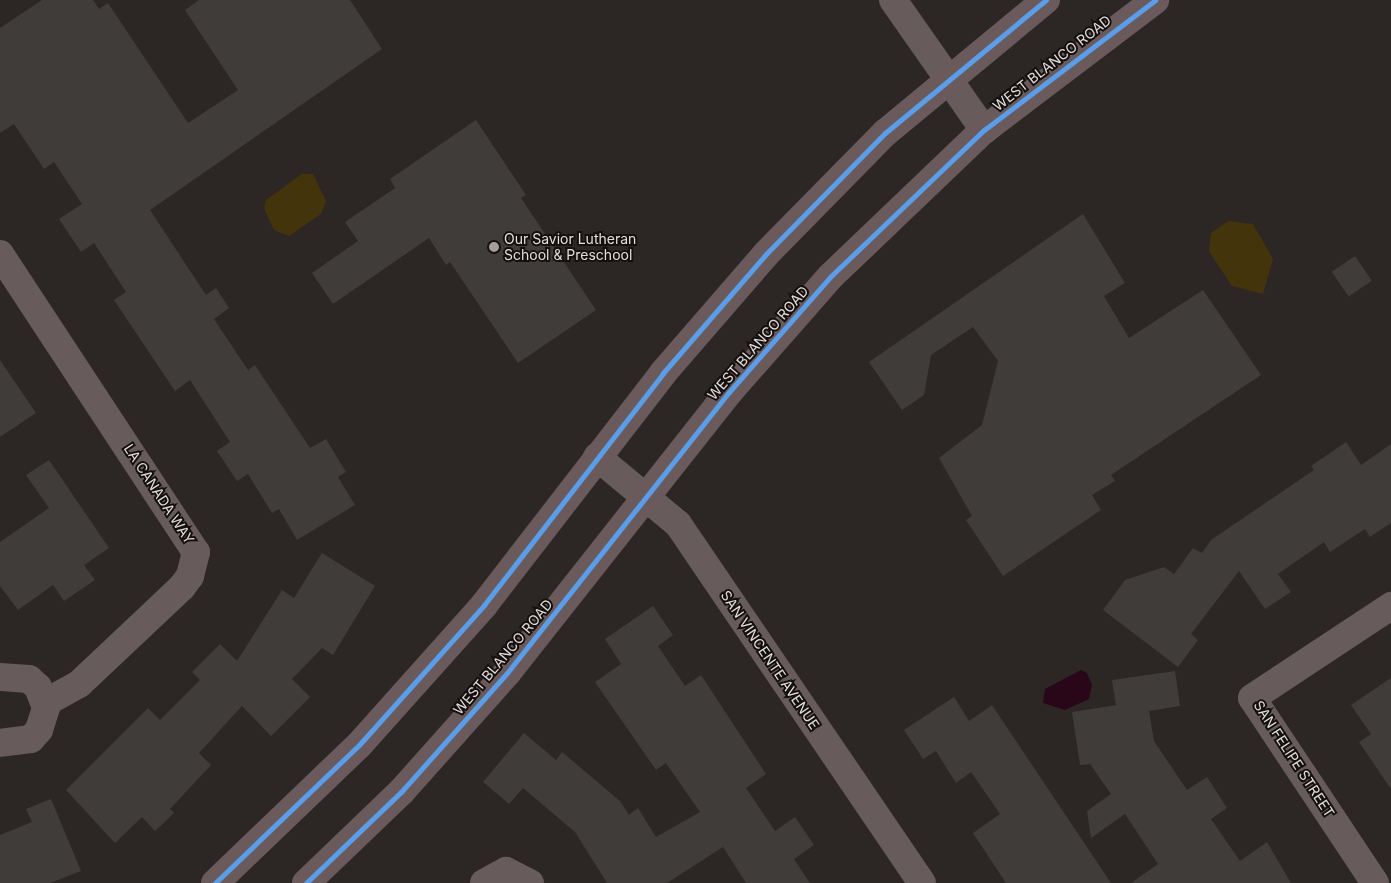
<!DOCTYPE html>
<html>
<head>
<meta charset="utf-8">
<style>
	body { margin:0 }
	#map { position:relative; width:1391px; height:883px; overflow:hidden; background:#2c2725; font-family:Inter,sans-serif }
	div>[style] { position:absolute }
	.green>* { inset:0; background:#44340c }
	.water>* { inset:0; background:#2a0619 }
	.building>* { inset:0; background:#403c3a; transform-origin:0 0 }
	.minor>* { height:28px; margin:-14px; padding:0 14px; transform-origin:14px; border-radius:14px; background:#685b5b }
	.major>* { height:28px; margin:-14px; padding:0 14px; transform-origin:14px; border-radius:14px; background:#6a5a5b }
	.cycleway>* { height:5px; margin:-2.5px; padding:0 2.5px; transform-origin:2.5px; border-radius:2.5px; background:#5a9eea }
	.dots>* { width:14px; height:14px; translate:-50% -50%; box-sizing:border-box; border:2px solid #14100e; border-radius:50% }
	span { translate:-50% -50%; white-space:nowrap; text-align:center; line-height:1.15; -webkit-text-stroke:4px #14100e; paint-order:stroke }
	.street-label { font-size:14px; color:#e4dddb }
	.poi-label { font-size:14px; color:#e4dddb }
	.left { translate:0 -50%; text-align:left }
</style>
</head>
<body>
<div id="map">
	<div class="green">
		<i style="clip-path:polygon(302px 174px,313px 174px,326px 201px,321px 214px,289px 236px,274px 230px,264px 208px,266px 200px)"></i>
		<i style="clip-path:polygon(1228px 221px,1253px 224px,1273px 259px,1263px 294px,1232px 286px,1209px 251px,1211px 233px)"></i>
	</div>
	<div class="water">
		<i style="clip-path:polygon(1081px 670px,1087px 673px,1092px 685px,1089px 699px,1065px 710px,1043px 703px,1045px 689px)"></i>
	</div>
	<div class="building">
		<i style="clip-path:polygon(42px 0,93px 0,99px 9px,108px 3px,188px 123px,238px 90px,185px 10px,199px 0,350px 0,382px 49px,150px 210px,206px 295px,216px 288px,229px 308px,214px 319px,248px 370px,255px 365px,310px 448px,326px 439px,346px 472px,338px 477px,355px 505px,297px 540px,279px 509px,272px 513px,248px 474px,237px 481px,217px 451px,230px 442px,190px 380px,175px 391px,114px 300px,126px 292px,94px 243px,81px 252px,59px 219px,82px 204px,54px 162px,44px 169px,14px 124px,0 133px,0 28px)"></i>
		<i style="clip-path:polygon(476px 120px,526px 195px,521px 198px,596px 310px,518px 363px,450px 262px,446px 265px,429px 238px,333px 304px,312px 273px,358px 241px,345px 222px,395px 188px,390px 179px)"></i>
		<i style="clip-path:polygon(1083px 214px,1125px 283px,1104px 296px,1129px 338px,1203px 290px,1261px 375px,1111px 475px,1115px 481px,1092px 495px,1101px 510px,1003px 576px,966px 520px,972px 516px,939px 458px,982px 425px,998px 361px,973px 327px,931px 355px,924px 395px,902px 410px,869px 362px)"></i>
		<i style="left:1355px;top:256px;width:30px;height:28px;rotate:56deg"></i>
		<i style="clip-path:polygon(0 360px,36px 413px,0 437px)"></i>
		<i style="clip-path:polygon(1346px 442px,1361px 465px,1391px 444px,1391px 523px,1370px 537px,1365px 529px,1330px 552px,1324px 542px,1278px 574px,1291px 592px,1265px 609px,1239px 571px,1191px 634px,1198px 640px,1178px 667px,1103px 610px,1125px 580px,1164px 567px,1174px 574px,1193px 548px,1202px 553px,1211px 540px,1314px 470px,1311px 466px)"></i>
		<i style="clip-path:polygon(49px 460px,109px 548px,84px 565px,95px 580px,64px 601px,53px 585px,18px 610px,0 586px,0 542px,49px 508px,26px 475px)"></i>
		<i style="clip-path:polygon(322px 553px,375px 586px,333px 655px,322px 648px,292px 679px,310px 697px,271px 736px,242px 706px,199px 753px,211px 765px,170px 809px,174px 813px,155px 831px,142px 817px,115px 843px,66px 790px,148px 708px,160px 720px,200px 680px,192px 672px,220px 644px,237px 661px,282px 590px,294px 598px)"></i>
		<i style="clip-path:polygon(653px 606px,673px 635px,658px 646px,685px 686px,701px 675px,766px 774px,746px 788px,775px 831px,795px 817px,814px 845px,794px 859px,810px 883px,746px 883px,723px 847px,667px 883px,607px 883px,575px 832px,523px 788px,509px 804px,483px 782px,524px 733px,556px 760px,562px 752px,620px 801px,629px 815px,638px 808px,656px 837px,700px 812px,666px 763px,656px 770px,595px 682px,621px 664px,605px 639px)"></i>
		<i style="clip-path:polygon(1175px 671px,1180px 706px,1149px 711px,1154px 741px,1187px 790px,1207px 777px,1227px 808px,1211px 819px,1240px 861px,1267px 842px,1291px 883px,1131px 883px,1158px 864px,1125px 814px,1091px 838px,1087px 811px,1111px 794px,1090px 764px,1080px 765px,1072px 712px,1116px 705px,1112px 680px)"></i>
		<i style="clip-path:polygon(1391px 678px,1391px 789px,1359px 742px,1371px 734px,1351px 705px)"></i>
		<i style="clip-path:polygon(954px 697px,969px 721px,992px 705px,1111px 883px,1006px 883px,973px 833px,1000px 814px,971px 772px,956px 783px,936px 751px,923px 759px,904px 730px)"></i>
		<i style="clip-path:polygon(51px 799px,81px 871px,50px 883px,0 883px,0 835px,32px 822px,26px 809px)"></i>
	</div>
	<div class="minor">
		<i style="left:893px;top:0;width:159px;rotate:55deg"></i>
		<i style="left:0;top:254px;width:357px;rotate:56.7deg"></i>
		<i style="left:196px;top:552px;width:25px;rotate:104deg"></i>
		<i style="left:190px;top:576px;width:14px;rotate:126deg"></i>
		<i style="left:182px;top:587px;width:141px;rotate:136.7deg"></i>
		<i style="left:79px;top:684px;width:39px;rotate:151deg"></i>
		<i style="left:597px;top:457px;width:105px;rotate:39.6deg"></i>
		<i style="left:678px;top:524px;width:434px;rotate:55.8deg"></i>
		<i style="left:0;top:677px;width:29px;rotate:4deg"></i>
		<i style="left:29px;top:679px;width:12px;rotate:42deg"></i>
		<i style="left:38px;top:687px;width:22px;rotate:69deg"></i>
		<i style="left:46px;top:708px;width:23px;rotate:108deg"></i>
		<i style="left:39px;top:730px;width:12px;rotate:132deg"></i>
		<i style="left:31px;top:739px;width:31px;rotate:173deg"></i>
		<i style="left:484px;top:883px;width:25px;rotate:-29deg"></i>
		<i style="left:506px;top:871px;width:27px;rotate:27deg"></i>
		<i style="left:1375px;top:883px;width:222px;rotate:-123.6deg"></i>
		<i style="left:1252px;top:698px;width:167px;rotate:-33.5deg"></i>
	</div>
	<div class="major">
		<i style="left:215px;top:883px;width:199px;rotate:-43.8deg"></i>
		<i style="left:359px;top:745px;width:188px;rotate:-48.2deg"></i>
		<i style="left:484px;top:605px;width:293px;rotate:-52.3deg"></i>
		<i style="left:663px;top:373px;width:157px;rotate:-49.1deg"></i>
		<i style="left:766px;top:254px;width:170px;rotate:-45.5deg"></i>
		<i style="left:885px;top:133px;width:209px;rotate:-39.6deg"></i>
		<i style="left:306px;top:883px;width:132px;rotate:-43.8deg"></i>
		<i style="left:401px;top:792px;width:159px;rotate:-48.3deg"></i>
		<i style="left:507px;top:673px;width:358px;rotate:-51.7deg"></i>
		<i style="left:729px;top:392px;width:154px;rotate:-48.7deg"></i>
		<i style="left:831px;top:276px;width:211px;rotate:-43.7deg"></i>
		<i style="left:984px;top:130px;width:215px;rotate:-37.2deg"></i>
	</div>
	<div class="cycleway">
		<i style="left:215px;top:883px;width:199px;rotate:-43.8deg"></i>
		<i style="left:359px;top:745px;width:188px;rotate:-48.2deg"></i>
		<i style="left:484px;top:605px;width:293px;rotate:-52.3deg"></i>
		<i style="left:663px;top:373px;width:157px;rotate:-49.1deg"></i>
		<i style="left:766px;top:254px;width:170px;rotate:-45.5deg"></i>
		<i style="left:885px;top:133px;width:209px;rotate:-39.6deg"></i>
		<i style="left:306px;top:883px;width:132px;rotate:-43.8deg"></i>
		<i style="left:401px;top:792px;width:159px;rotate:-48.3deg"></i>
		<i style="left:507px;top:673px;width:358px;rotate:-51.7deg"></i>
		<i style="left:729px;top:392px;width:154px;rotate:-48.7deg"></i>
		<i style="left:831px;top:276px;width:211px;rotate:-43.7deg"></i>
		<i style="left:984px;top:130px;width:215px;rotate:-37.2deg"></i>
	</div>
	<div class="dots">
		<i style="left:494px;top:247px;background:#a49d9b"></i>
	</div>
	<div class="street-label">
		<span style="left:1052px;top:63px;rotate:-38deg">WEST BLANCO ROAD</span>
		<span style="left:758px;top:343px;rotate:-49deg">WEST BLANCO ROAD</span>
		<span style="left:159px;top:494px;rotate:57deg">LA CANADA WAY</span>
		<span style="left:503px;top:657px;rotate:-50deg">WEST BLANCO ROAD</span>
		<span style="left:770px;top:660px;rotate:56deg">SAN VINCENTE AVENUE</span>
		<span style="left:1294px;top:759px;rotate:57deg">SAN FELIPE STREET</span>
	</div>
	<div class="poi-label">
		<span class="left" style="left:504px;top:247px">Our Savior Lutheran<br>School &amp; Preschool</span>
	</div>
</div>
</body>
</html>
